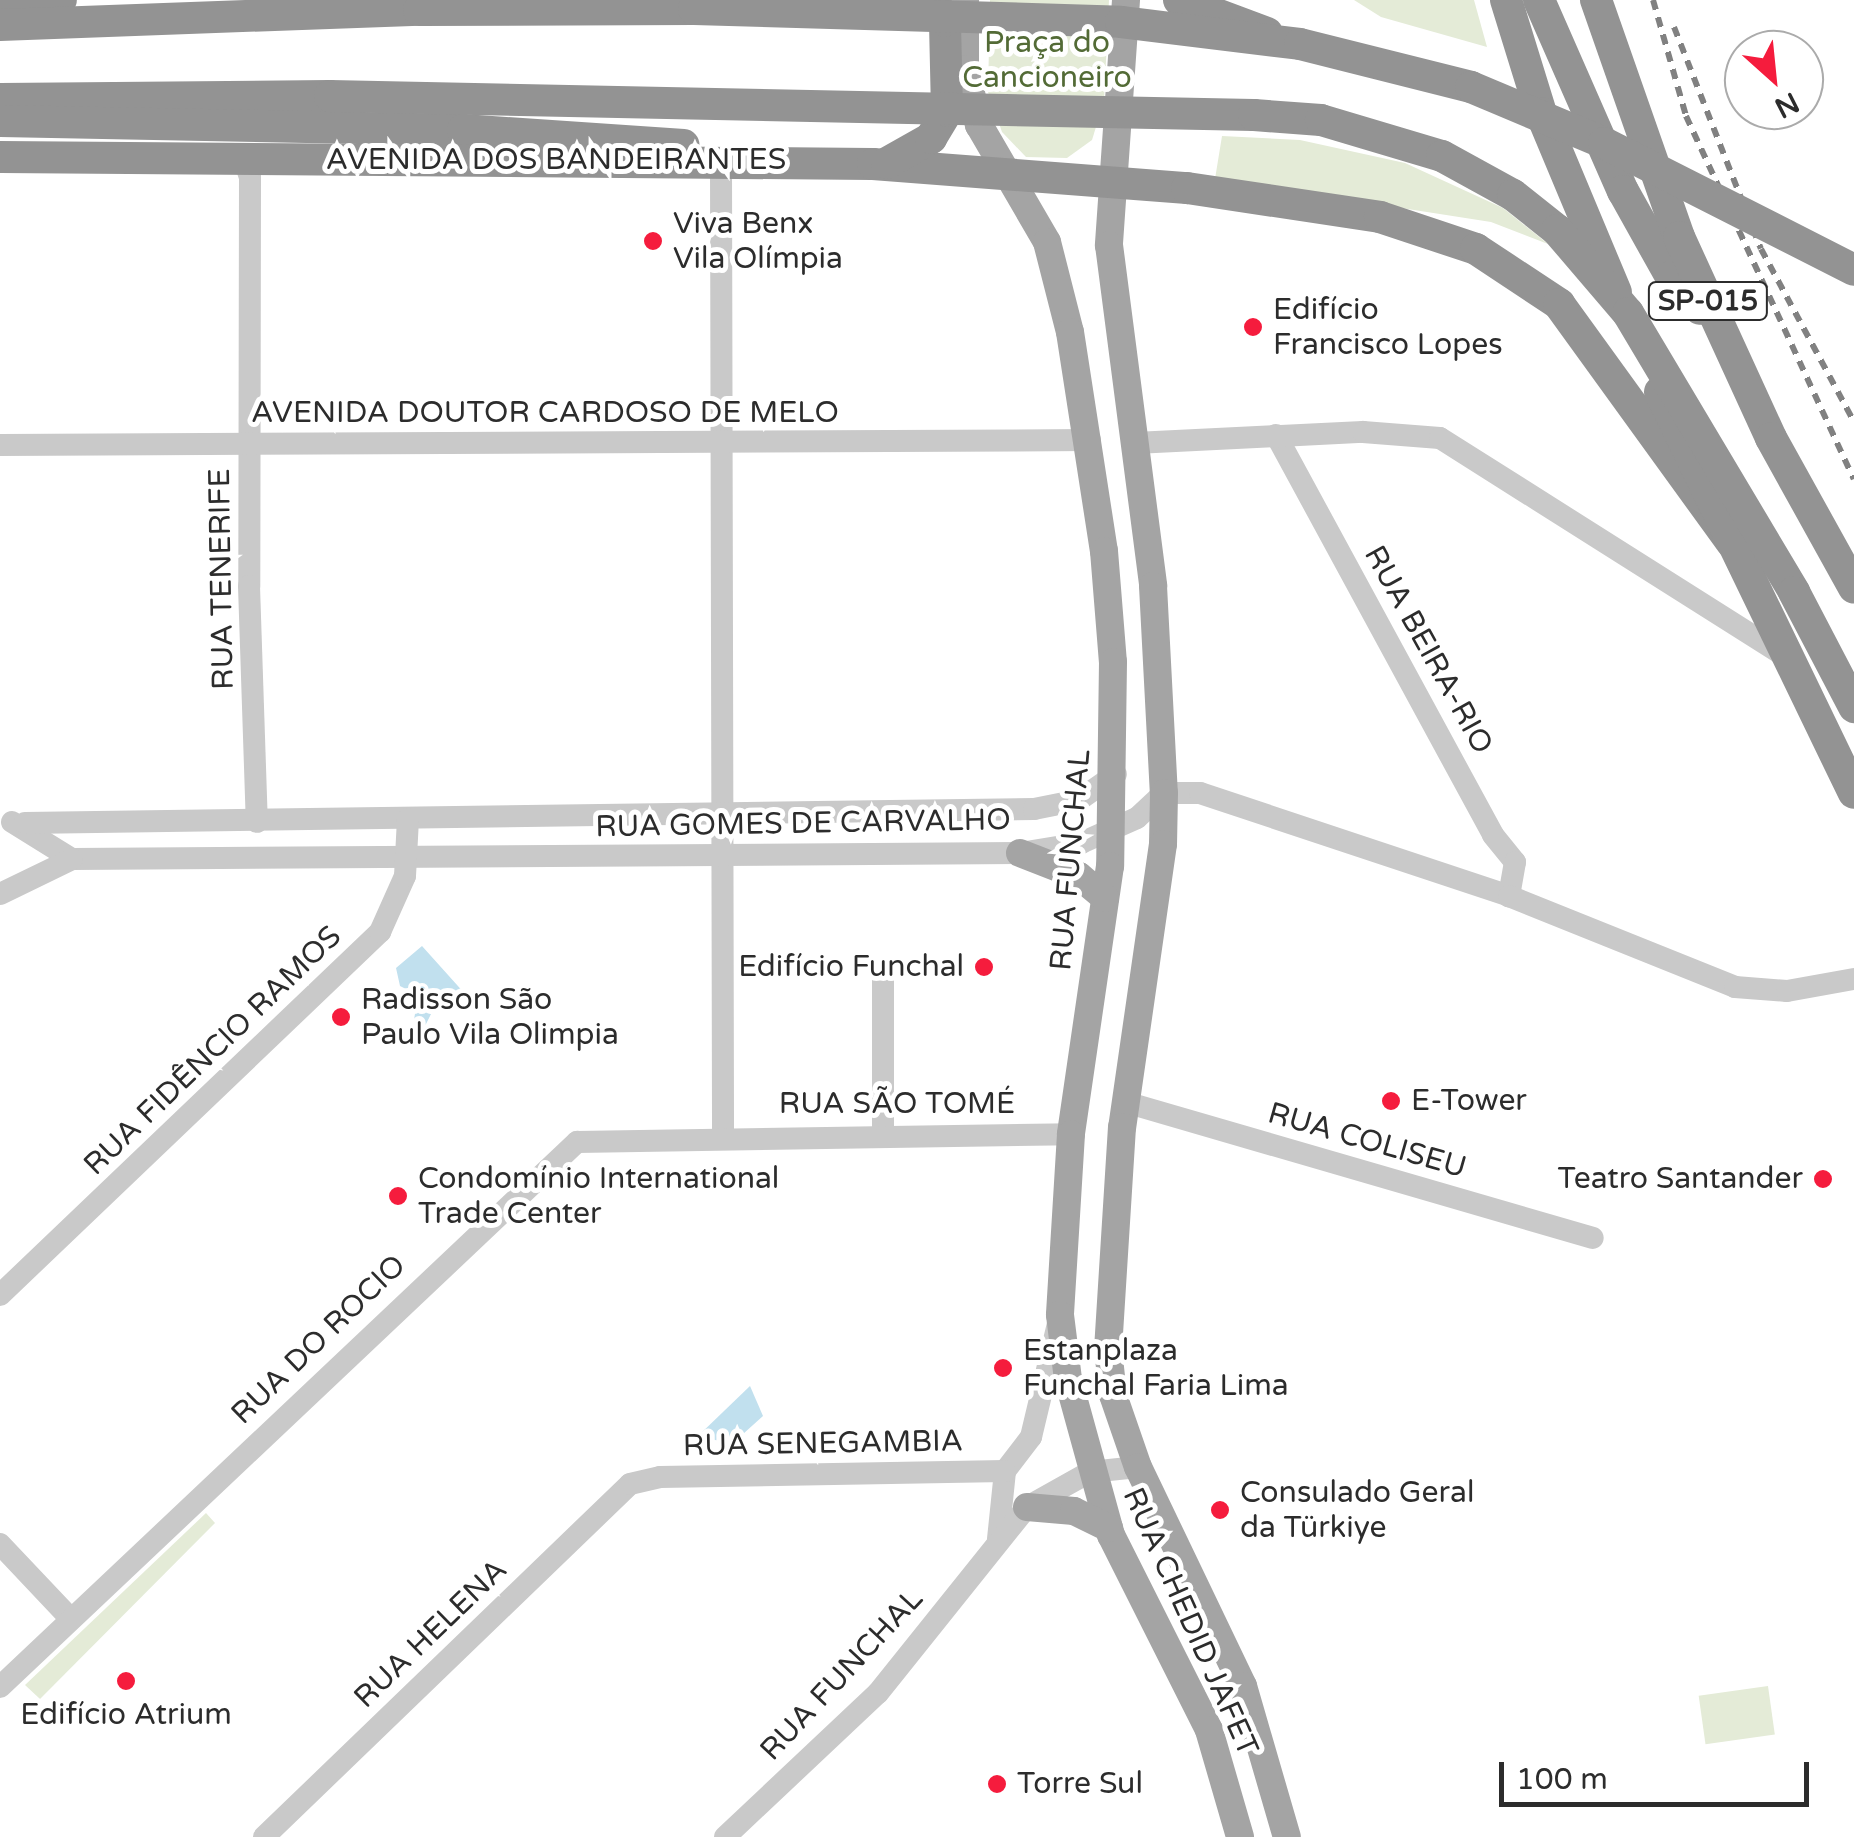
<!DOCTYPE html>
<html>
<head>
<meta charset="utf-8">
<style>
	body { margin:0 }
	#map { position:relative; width:1854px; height:1837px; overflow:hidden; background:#fff; font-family:"Varela Round",sans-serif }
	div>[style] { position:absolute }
	.green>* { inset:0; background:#e4ebd7; transform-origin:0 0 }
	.water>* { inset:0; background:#c1e0ee }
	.minor>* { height:22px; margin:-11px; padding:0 11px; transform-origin:11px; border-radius:11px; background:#c9c9c9 }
	.major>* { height:28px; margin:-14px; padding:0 14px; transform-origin:14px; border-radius:14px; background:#a4a4a4 }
	.highway>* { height:32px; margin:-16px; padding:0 16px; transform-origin:16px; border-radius:16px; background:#939393 }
	.rail>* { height:6px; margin-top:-3px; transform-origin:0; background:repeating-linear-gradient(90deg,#818181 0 10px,transparent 0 18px) }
	.highway-bridge>* { height:32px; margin:-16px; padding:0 16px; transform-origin:16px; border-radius:16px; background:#939393 }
	.dots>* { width:28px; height:28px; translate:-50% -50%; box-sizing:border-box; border:5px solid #fff; border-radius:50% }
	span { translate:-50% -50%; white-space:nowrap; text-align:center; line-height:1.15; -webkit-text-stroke:10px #fff; paint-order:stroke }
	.shield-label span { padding:2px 8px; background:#fff; border:2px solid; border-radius:8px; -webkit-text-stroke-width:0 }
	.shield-label { font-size:28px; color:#2c2c2c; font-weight:700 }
	.park-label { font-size:30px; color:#536b36 }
	.street-label { font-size:30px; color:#2c2c2c }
	.poi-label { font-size:30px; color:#2c2c2c }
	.left { translate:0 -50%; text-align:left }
	.right { translate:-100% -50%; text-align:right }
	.north { position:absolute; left:1724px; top:30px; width:100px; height:100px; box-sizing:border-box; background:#fff; border:2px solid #ababab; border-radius:50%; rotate:153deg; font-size:28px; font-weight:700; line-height:40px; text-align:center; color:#2c2c2c }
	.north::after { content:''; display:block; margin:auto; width:35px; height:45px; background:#f51c3d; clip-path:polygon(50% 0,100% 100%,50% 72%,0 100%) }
	.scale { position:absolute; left:1499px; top:1762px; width:310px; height:45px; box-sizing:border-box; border:5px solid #2c2c2c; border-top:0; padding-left:12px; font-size:30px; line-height:35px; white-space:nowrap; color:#2c2c2c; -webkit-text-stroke:8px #fff; paint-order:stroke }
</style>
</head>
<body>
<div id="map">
	<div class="green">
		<i style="clip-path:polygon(990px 0,1109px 0,1104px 101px,1092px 140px,1067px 158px,1026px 157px,1002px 132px,988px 92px)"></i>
		<i style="clip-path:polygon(1354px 0,1474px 0,1487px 47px,1381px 17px)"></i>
		<i style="clip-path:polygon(1222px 136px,1300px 140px,1405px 163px,1503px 208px,1548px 244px,1491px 222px,1215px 179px)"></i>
		<i style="clip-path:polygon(206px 1513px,215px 1523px,40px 1699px,25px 1685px)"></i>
		<i style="left:1768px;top:1686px;width:49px;height:70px;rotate:82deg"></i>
	</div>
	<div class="water">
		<i style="clip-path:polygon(422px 946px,475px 1005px,436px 1004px,425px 1026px,414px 1020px,418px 995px,400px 986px,396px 968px)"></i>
		<i style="clip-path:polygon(750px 1386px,763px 1416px,733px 1443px,697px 1437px)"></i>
	</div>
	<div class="minor">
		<i style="left:243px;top:156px;width:22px;rotate:72deg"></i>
		<i style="left:250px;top:177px;width:409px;rotate:90.1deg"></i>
		<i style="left:249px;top:586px;width:236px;rotate:88.1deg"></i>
		<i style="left:721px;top:164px;width:971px;rotate:89.88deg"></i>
		<i style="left:1276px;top:435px;width:455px;rotate:61.5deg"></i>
		<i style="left:1493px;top:835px;width:35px;rotate:51deg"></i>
		<i style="left:1515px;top:862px;width:35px;rotate:100deg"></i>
		<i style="left:1135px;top:443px;width:228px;rotate:-2.8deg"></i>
		<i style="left:1363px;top:432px;width:77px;rotate:4.5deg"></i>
		<i style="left:1440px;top:438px;width:410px;rotate:32.3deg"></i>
		<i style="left:0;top:445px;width:1090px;rotate:-0.26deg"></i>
		<i style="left:12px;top:822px;width:70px;rotate:31.7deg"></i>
		<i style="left:72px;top:859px;width:948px;rotate:-0.36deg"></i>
		<i style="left:1020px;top:853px;width:62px;rotate:-9.3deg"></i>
		<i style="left:1081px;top:843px;width:61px;rotate:-24.1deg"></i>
		<i style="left:1137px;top:818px;width:37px;rotate:-43deg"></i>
		<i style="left:1164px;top:793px;width:36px"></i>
		<i style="left:1200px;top:793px;width:326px;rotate:18.4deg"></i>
		<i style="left:1509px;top:896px;width:244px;rotate:21.9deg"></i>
		<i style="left:1735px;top:987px;width:52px;rotate:4.4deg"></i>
		<i style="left:1787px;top:991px;width:68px;rotate:-10.2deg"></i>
		<i style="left:25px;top:823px;width:1009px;rotate:-0.79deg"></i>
		<i style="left:1034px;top:809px;width:46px;rotate:-11.3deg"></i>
		<i style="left:1079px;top:800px;width:45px;rotate:-35.1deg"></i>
		<i style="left:0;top:894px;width:80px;rotate:-25.9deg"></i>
		<i style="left:1125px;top:1102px;width:487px;rotate:16.2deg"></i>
		<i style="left:883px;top:1134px;width:160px;rotate:-90deg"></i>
		<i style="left:0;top:1295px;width:526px;rotate:-43.69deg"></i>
		<i style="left:380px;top:932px;width:61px;rotate:-65.9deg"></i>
		<i style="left:405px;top:876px;width:57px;rotate:-87deg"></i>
		<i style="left:998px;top:1539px;width:68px;rotate:-84.1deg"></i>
		<i style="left:1005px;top:1471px;width:43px;rotate:-52.6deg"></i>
		<i style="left:1031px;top:1437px;width:116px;rotate:-76.6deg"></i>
		<i style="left:0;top:1544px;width:103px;rotate:46.6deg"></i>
		<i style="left:0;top:1687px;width:794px;rotate:-43.37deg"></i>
		<i style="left:577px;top:1142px;width:494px;rotate:-0.9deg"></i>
		<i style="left:264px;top:1837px;width:508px;rotate:-43.96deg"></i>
		<i style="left:630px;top:1484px;width:31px;rotate:-13deg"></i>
		<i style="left:660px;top:1477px;width:345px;rotate:-1deg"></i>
		<i style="left:725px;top:1837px;width:210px;rotate:-43.3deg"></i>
		<i style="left:878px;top:1693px;width:238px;rotate:-51.3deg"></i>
		<i style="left:1027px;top:1507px;width:72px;rotate:-29.1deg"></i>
		<i style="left:1090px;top:1472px;width:48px;rotate:-5.9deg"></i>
	</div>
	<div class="major">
		<i style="left:965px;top:0;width:69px;rotate:90deg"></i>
		<i style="left:965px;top:69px;width:58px;rotate:76deg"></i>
		<i style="left:979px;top:125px;width:135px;rotate:59.8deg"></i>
		<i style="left:1047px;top:242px;width:93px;rotate:75.7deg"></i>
		<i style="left:1070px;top:332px;width:222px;rotate:81.2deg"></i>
		<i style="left:1104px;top:551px;width:111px;rotate:85.4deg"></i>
		<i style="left:1113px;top:662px;width:204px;rotate:90.8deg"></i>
		<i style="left:1110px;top:866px;width:271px;rotate:98.3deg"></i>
		<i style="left:1071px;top:1134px;width:181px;rotate:93.5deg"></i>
		<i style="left:1060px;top:1315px;width:64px;rotate:82.9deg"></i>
		<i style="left:1068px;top:1379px;width:162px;rotate:74.6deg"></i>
		<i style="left:1111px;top:1535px;width:218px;rotate:63.3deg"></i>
		<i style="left:1209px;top:1730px;width:111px;rotate:73.8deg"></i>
		<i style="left:1126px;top:0;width:246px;rotate:94deg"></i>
		<i style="left:1109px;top:245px;width:344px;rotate:82.6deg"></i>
		<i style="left:1153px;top:586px;width:207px;rotate:87deg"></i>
		<i style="left:1164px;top:793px;width:51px;rotate:91.1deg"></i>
		<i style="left:1163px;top:844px;width:286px;rotate:98.2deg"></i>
		<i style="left:1122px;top:1127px;width:222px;rotate:93.6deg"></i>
		<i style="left:1108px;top:1349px;width:46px;rotate:83.8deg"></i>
		<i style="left:1113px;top:1395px;width:76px;rotate:70.9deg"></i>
		<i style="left:1138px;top:1467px;width:243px;rotate:64.4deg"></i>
		<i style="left:1243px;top:1686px;width:157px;rotate:73.8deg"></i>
		<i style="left:1020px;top:853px;width:63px;rotate:21.3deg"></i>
		<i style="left:1079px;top:876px;width:34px;rotate:40deg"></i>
		<i style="left:1027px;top:1507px;width:47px;rotate:4.9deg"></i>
		<i style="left:1074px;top:1511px;width:39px;rotate:26deg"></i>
	</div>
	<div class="highway">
		<i style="left:1179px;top:0;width:94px;rotate:20.6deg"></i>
		<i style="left:1506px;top:0;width:118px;rotate:72.8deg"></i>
		<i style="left:1541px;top:113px;width:194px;rotate:67.3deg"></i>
		<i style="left:1539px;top:0;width:209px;rotate:66.3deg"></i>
		<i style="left:1623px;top:191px;width:98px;rotate:60.8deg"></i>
		<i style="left:1671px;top:277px;width:43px;rotate:47.8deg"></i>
		<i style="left:1596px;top:0;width:251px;rotate:70.7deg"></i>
		<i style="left:1679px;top:237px;width:221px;rotate:65.4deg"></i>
		<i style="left:1771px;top:438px;width:171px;rotate:61deg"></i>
		<i style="left:6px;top:4px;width:55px;rotate:-4.2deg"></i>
		<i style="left:0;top:25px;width:419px;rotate:-2.1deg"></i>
		<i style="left:0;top:99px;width:330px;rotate:-0.5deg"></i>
		<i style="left:0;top:121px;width:463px;rotate:1.1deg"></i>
		<i style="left:463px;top:130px;width:221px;rotate:3.9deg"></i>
		<i style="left:0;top:157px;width:873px;rotate:0.46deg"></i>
		<i style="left:873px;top:164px;width:315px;rotate:4.4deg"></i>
		<i style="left:1187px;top:188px;width:195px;rotate:8.5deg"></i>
		<i style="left:1380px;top:217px;width:101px;rotate:18.4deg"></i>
		<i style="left:1476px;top:249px;width:100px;rotate:33.5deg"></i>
		<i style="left:1559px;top:304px;width:295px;rotate:54.1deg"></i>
		<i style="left:887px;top:163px;width:51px;rotate:-29.6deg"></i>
		<i style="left:931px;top:138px;width:31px;rotate:-59deg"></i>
		<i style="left:947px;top:111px;width:90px;rotate:-91.3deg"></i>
		<i style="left:945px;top:21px;width:24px;rotate:-120deg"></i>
		<i style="left:1660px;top:392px;width:445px;rotate:64.2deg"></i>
	</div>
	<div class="rail">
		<i style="left:1653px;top:0;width:121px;rotate:74.1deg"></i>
		<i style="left:1686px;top:116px;width:400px;rotate:65.2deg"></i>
		<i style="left:1674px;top:27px;width:238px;rotate:68.6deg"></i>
		<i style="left:1761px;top:249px;width:196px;rotate:61.7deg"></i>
	</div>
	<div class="highway-bridge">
		<i style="left:419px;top:10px;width:275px;rotate:-0.2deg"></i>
		<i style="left:694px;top:9px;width:427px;rotate:1.7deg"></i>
		<i style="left:1121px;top:22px;width:180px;rotate:7deg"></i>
		<i style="left:1300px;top:44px;width:176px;rotate:14.1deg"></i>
		<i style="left:1471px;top:87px;width:144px;rotate:22.8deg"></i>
		<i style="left:1604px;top:143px;width:280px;rotate:26.9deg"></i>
		<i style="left:330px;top:96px;width:924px;rotate:1.18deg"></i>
		<i style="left:1254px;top:115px;width:67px;rotate:4.3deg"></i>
		<i style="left:1321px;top:120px;width:126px;rotate:16.6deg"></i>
		<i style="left:1442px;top:156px;width:81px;rotate:28.8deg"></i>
		<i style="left:1513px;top:195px;width:56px;rotate:38.5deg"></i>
		<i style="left:1557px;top:230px;width:109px;rotate:49.5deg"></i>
		<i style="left:1628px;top:313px;width:325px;rotate:59.2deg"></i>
		<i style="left:1794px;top:592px;width:130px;rotate:62.4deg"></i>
	</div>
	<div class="dots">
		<i style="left:653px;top:241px;background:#f51c3d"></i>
		<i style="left:1253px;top:327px;background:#f51c3d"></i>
		<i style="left:984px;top:967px;background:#f51c3d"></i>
		<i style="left:341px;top:1017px;background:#f51c3d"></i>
		<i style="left:1391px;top:1101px;background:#f51c3d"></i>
		<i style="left:1823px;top:1179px;background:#f51c3d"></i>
		<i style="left:398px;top:1196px;background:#f51c3d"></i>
		<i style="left:1003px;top:1368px;background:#f51c3d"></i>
		<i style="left:1220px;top:1510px;background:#f51c3d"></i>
		<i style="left:126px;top:1681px;background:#f51c3d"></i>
		<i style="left:997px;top:1784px;background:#f51c3d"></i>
	</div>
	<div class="shield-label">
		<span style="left:1708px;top:301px">SP-015</span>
	</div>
	<div class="park-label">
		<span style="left:1047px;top:60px">Praça do<br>Cancioneiro</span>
	</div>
	<div class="street-label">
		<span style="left:556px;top:160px">AVENIDA DOS BANDEIRANTES</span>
		<span style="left:545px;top:413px">AVENIDA DOUTOR CARDOSO DE MELO</span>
		<span style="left:222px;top:579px;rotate:-91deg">RUA TENERIFE</span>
		<span style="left:1428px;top:650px;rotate:61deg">RUA BEIRA-RIO</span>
		<span style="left:803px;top:824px;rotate:-1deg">RUA GOMES DE CARVALHO</span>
		<span style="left:1071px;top:860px;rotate:-85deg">RUA FUNCHAL</span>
		<span style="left:213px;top:1051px;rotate:-44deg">RUA FIDÊNCIO RAMOS</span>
		<span style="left:897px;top:1104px">RUA SÃO TOMÉ</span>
		<span style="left:1367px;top:1141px;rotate:16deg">RUA COLISEU</span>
		<span style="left:319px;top:1340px;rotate:-44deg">RUA DO ROCIO</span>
		<span style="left:823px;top:1444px;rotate:-1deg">RUA SENEGAMBIA</span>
		<span style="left:1190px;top:1622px;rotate:66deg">RUA CHEDID JAFET</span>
		<span style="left:431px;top:1634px;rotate:-44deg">RUA HELENA</span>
		<span style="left:842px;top:1675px;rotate:-47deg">RUA FUNCHAL</span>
	</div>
	<div class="poi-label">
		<span class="left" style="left:673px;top:241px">Viva Benx<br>Vila Olímpia</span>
		<span class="left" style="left:1273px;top:327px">Edifício<br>Francisco Lopes</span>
		<span class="right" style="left:964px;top:967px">Edifício Funchal</span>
		<span class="left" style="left:361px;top:1017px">Radisson São<br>Paulo Vila Olimpia</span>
		<span class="left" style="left:1411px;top:1101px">E-Tower</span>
		<span class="left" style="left:418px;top:1196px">Condomínio International<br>Trade Center</span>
		<span class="right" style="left:1803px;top:1179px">Teatro Santander</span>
		<span class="left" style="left:1023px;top:1368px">Estanplaza<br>Funchal Faria Lima</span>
		<span class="left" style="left:1240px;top:1510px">Consulado Geral<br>da Türkiye</span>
		<span style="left:126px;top:1715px">Edifício Atrium</span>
		<span class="left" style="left:1017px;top:1784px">Torre Sul</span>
	</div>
	<div class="north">N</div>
	<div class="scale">100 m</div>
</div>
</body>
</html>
